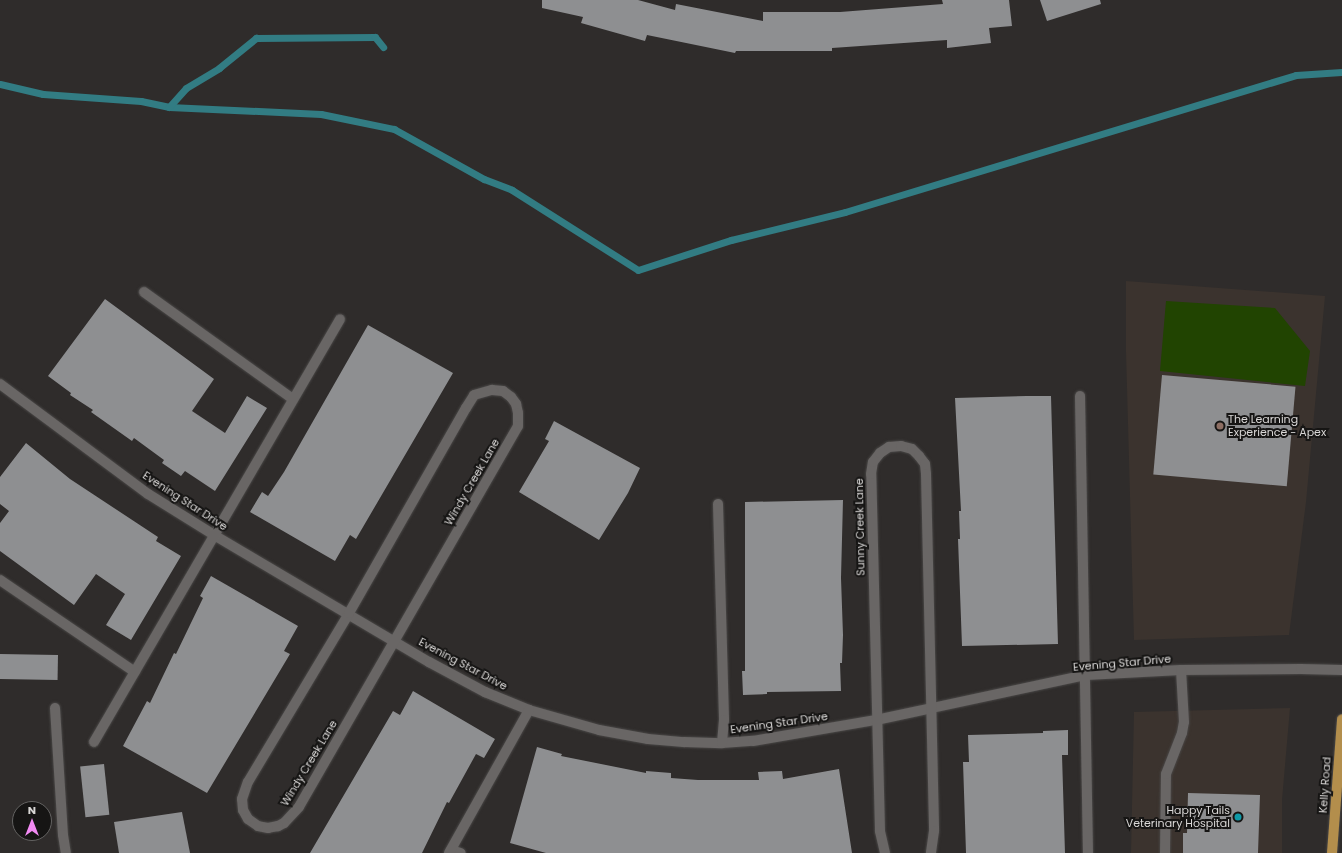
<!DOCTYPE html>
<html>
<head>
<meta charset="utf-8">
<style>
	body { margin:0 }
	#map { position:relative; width:1342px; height:853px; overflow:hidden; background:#2f2c2b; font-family:Poppins,sans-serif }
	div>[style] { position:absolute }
	.built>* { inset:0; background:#3b332e }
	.green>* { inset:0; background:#214401 }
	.stream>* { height:7px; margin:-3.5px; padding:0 3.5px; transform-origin:3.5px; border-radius:3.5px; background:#327c83 }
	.building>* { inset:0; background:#8e8f91; transform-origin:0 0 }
	.roads { filter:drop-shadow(0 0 1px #494746) drop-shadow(0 0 1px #494746) }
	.minor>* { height:10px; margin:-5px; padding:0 5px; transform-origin:5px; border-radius:5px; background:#696665 }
	.major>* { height:10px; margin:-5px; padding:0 5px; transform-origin:5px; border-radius:5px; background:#b38e4c }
	.dots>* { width:11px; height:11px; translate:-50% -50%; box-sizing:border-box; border:2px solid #161514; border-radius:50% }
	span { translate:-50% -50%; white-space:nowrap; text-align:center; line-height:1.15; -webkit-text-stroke:4px #161514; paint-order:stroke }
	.poi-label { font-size:11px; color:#d9d7d6 }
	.left { translate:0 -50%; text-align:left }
	.right { translate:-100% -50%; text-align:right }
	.street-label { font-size:11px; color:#d9d7d6 }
	.north { position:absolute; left:12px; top:801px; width:40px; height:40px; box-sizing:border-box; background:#161514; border:1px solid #646362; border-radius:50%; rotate:0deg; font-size:11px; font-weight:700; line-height:16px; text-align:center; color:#d9d7d6 }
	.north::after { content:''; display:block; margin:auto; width:14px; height:18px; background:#f28af3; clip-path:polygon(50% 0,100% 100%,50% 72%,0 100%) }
</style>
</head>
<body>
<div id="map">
	<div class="built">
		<i style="clip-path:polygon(1126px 281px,1325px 296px,1306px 502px,1289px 635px,1134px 640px,1126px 351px)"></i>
		<i style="clip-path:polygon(1290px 708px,1282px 800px,1282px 853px,1131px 853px,1134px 712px)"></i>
	</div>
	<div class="green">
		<i style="clip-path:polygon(1166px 301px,1275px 308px,1310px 351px,1305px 386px,1160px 371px)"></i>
	</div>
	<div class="stream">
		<i style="left:0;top:84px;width:44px;rotate:13.1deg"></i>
		<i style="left:43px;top:94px;width:98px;rotate:4.1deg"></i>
		<i style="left:141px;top:101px;width:29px;rotate:12deg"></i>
		<i style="left:169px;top:107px;width:152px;rotate:2.6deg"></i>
		<i style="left:321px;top:114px;width:75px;rotate:11.6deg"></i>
		<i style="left:394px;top:129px;width:103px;rotate:29.1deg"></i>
		<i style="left:484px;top:179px;width:30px;rotate:21deg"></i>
		<i style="left:512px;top:190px;width:149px;rotate:32.4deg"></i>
		<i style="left:638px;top:270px;width:98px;rotate:-17.9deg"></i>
		<i style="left:731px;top:240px;width:117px;rotate:-13.8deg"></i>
		<i style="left:845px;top:212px;width:471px;rotate:-16.9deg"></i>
		<i style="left:1296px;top:75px;width:46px;rotate:-3.7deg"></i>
		<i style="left:169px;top:107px;width:25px;rotate:-48deg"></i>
		<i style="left:186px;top:88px;width:39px;rotate:-31deg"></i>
		<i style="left:219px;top:68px;width:48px;rotate:-39deg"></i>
		<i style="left:256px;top:38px;width:119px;rotate:-0.5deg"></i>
		<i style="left:375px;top:37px;width:13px;rotate:51deg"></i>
	</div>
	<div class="building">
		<i style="clip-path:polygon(542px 0,638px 0,675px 10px,676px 4px,763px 21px,763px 12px,840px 12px,943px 4px,942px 0,1009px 0,1012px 26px,989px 28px,991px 43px,947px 48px,947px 40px,832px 48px,832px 51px,736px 51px,735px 53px,647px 35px,645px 41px,581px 23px,583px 17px,542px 8px)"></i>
		<i style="clip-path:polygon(1040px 0,1100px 0,1101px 4px,1047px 21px)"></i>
		<i style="clip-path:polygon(105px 299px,214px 379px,192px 411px,225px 433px,247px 396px,267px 408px,215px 491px,185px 471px,181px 476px,162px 463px,164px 460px,134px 438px,132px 441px,91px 412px,93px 410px,70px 395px,71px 393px,48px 376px)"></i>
		<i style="clip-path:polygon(368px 325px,453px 373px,356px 539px,350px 535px,335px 561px,250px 512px,262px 492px,268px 496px,284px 472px)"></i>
		<i style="left:1162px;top:375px;width:134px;height:100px;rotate:5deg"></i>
		<i style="clip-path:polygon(1027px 396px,1051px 396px,1058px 644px,962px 646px,958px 539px,960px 539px,959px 511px,961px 511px,955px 398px)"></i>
		<i style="clip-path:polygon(554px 421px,640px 468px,628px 493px,599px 540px,519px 492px,549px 441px,545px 439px)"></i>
		<i style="clip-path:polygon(26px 443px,70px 479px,158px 537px,156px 541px,181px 556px,131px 640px,106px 625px,125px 594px,96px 574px,74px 605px,0 551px,0 523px,9px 511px,0 504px,0 477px)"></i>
		<i style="clip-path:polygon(843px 500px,841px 578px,843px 635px,842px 663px,840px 663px,841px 691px,767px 692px,767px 694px,743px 695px,742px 671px,745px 671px,745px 502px)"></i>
		<i style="clip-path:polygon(211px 576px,298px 626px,284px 651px,290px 654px,207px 793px,123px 746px,147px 701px,150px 703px,174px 653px,176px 654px,203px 598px,200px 596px)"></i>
		<i style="left:0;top:654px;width:58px;height:25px;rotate:1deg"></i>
		<i style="clip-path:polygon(413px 691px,495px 739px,484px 758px,476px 754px,449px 803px,447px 802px,422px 853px,310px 853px,393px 711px,400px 715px)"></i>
		<i style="clip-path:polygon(1068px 730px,1068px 755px,1062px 755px,1065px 853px,966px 853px,963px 762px,969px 762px,968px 735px,1043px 733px,1043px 731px)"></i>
		<i style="clip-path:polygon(537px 747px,562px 754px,561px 756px,646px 773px,646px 771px,671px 773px,671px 778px,698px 780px,759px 780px,758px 772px,782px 771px,783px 779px,839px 769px,852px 853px,546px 853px,510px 843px)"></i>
		<i style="left:104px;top:764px;width:51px;height:24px;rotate:84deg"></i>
		<i style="clip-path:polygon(1188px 793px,1260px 795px,1258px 853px,1183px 853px,1183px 833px,1187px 833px)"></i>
		<i style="clip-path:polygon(182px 812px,190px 853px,119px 853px,114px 822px)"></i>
	</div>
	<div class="roads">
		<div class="minor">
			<i style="left:144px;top:292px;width:183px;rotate:35.7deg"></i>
			<i style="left:0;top:384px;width:184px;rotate:36.6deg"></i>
			<i style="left:148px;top:494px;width:78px;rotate:31.8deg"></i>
			<i style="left:214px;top:535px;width:250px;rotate:30.6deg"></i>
			<i style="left:429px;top:662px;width:64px;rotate:28.2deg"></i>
			<i style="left:485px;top:692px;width:48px;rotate:22.2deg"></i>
			<i style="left:529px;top:710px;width:73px;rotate:15.9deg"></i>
			<i style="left:599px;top:730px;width:50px;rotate:10.4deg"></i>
			<i style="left:648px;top:739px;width:36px;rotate:5deg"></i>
			<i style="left:684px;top:742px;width:38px;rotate:2deg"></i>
			<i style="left:722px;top:743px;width:31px;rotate:-4deg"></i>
			<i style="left:753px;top:741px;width:125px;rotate:-9.7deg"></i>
			<i style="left:876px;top:720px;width:215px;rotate:-12.1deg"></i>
			<i style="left:1086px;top:675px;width:95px;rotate:-3deg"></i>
			<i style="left:1181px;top:670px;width:120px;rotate:-0.5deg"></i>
			<i style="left:1301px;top:669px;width:41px;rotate:1.4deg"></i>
			<i style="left:492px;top:390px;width:11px;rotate:5deg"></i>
			<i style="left:503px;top:391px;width:10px;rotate:37deg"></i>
			<i style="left:511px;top:397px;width:9px;rotate:54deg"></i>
			<i style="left:516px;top:404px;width:9px;rotate:77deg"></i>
			<i style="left:518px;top:413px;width:13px;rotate:90deg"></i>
			<i style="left:518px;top:426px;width:439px;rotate:119.9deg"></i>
			<i style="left:299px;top:807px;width:22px;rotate:133deg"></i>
			<i style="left:284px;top:823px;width:7px;rotate:153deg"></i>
			<i style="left:278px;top:826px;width:10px;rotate:169deg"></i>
			<i style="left:268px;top:828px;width:10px;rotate:-169deg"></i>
			<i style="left:258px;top:826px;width:12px;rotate:-145deg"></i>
			<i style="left:248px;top:819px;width:10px;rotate:-119deg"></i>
			<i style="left:243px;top:810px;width:11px;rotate:-95deg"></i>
			<i style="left:242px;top:799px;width:18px;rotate:-71deg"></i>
			<i style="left:248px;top:782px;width:197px;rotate:-59.1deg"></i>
			<i style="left:349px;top:613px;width:236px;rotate:-60.3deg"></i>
			<i style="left:466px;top:408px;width:15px;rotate:-58deg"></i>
			<i style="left:474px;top:395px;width:19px;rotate:-16deg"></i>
			<i style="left:1080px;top:396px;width:457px;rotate:89deg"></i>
			<i style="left:718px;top:504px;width:216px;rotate:88.4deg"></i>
			<i style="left:724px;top:720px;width:23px;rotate:95deg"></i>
			<i style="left:0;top:580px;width:163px;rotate:34.3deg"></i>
			<i style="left:55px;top:708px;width:127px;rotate:86.4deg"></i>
			<i style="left:63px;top:835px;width:18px;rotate:81deg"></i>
			<i style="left:94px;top:742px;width:489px;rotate:-59.8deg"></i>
			<i style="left:451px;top:850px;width:10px;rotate:17deg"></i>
			<i style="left:449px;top:853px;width:164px;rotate:-60.8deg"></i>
			<i style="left:885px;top:853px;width:23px;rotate:-103deg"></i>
			<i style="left:880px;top:831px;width:357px;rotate:-91.4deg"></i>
			<i style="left:871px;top:474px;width:12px;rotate:-81deg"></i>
			<i style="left:873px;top:462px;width:11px;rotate:-52deg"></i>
			<i style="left:880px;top:453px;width:11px;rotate:-34deg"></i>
			<i style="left:889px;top:447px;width:12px;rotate:-5deg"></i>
			<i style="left:901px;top:446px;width:11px;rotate:15deg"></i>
			<i style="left:912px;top:449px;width:10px;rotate:45deg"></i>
			<i style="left:919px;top:456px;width:10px;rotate:53deg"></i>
			<i style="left:925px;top:464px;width:10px;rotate:84deg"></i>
			<i style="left:926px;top:474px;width:357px;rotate:88.7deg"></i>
			<i style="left:934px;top:831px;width:22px;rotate:98deg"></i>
			<i style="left:1165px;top:853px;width:79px;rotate:-89.3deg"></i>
			<i style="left:1166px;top:774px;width:44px;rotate:-68.7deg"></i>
			<i style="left:1182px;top:733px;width:11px;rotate:-80deg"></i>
			<i style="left:1184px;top:722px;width:52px;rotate:-93.3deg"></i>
		</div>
		<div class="major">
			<i style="left:1332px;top:853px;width:134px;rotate:-85.7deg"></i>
		</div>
	</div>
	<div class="dots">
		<i style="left:1220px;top:426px;background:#8d6e63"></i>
		<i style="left:1238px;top:817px;background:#0f9aa8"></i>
	</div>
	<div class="poi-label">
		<span class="left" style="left:1228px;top:426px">The Learning<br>Experience - Apex</span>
		<span class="right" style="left:1230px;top:817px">Happy Tails<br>Veterinary Hospital</span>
	</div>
	<div class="street-label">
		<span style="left:472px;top:482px;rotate:-60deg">Windy Creek Lane</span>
		<span style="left:185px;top:501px;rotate:33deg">Evening Star Drive</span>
		<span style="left:860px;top:527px;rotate:-91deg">Sunny Creek Lane</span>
		<span style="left:1122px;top:663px;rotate:-5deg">Evening Star Drive</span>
		<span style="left:463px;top:664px;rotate:28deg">Evening Star Drive</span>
		<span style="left:779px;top:723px;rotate:-8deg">Evening Star Drive</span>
		<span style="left:309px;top:763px;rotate:-59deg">Windy Creek Lane</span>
		<span style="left:1325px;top:785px;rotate:-86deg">Kelly Road</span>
	</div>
	<div class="north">N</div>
</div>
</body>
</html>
